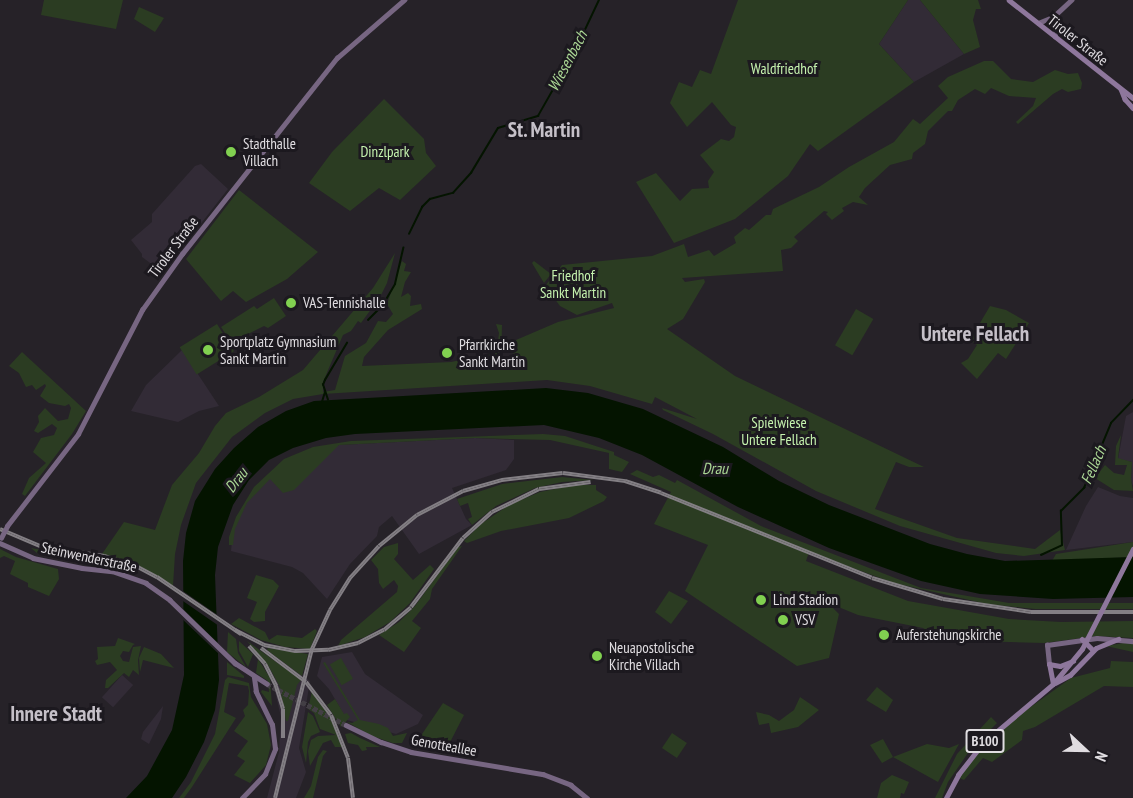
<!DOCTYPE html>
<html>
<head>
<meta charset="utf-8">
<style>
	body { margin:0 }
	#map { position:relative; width:1133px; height:798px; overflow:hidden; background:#262228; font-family:"PT Sans Narrow",sans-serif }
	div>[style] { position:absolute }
	.built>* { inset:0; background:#322b36; transform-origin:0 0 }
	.green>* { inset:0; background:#2b3c22; transform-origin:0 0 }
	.water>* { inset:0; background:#041400 }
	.pier>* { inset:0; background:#262228 }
	.stream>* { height:1.5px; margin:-0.75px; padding:0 0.75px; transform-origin:0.75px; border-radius:0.75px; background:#041400 }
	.secondary-tunnel>* { height:4.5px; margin-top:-2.25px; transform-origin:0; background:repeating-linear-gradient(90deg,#423e44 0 4.5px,transparent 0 6.5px) }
	.secondary>* { height:4.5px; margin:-2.25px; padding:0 2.25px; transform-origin:2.25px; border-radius:2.25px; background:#776682 }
	.primary>* { height:4.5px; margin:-2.25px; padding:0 2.25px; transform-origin:2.25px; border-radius:2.25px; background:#8e779c }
	.rail>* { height:4px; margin-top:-2px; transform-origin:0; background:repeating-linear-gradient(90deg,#1c191f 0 4.5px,#837f84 0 9px); box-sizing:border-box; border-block:2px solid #837f84 }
	.secondary-bridge>* { height:4.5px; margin:-2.25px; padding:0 2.25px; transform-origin:2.25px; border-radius:2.25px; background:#776682 }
	.primary-bridge>* { height:4.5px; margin:-2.25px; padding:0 2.25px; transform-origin:2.25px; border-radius:2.25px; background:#8e779c }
	.dots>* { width:16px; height:16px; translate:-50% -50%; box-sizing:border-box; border:3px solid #1c191f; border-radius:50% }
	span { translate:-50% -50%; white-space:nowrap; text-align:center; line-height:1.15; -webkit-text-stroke:6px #1c191f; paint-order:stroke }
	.shield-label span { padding:2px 4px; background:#1c191f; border:2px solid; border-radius:4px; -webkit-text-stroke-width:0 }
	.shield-label { font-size:14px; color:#e0dde1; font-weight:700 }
	.street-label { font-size:15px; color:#e0dde1 }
	.park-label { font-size:15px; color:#c5f2ae }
	.poi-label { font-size:15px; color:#e0dde1 }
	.left { translate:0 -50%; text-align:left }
	.water-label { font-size:16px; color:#abd795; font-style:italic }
	.district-label { font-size:21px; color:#c5c0c8; font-weight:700 }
	.north { position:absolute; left:1055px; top:720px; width:60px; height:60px; -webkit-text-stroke:4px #1c191f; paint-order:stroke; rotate:112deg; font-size:16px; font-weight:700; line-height:24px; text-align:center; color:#e0dde1 }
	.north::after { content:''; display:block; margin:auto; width:21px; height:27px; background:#e0dde1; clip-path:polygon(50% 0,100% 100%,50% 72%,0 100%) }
</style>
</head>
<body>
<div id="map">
	<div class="built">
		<i style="clip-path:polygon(908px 0,920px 0,964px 54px,914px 82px,879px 44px)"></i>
		<i style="clip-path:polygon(201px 164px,228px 189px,167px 267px,161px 271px,142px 257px,142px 254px,131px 240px,152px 222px,152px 214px,195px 166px)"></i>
		<i style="clip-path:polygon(182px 350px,219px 406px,199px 411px,178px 422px,131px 411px,146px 385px)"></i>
		<i style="clip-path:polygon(1133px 412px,1133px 486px,1131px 480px,1132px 462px,1118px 459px,1126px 416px)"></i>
		<i style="clip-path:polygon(475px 438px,514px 440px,514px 459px,506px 470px,452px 488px,466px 519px,472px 525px,419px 554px,392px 516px,379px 527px,377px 536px,350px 564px,327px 599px,303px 573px,292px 567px,231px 551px,233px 530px,242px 508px,260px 483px,339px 445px)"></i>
		<i style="clip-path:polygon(1098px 487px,1120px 496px,1133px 498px,1133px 542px,1066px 550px,1086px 506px)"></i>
		<i style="clip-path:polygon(352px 652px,365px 674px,423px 715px,418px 724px,396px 734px,347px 720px,329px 689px,317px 676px,322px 657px)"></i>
		<i style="clip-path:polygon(281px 659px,310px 681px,299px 748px,306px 772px,296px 798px,267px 798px,279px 752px,281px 717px,273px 683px)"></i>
		<i style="left:122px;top:675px;width:15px;height:30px;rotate:42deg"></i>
		<i style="clip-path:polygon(163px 706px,161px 719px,149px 744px,141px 739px,143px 732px)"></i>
	</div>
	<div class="green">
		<i style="clip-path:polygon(44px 0,123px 0,116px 29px,41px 15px)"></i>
		<i style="clip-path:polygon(738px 0,908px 0,879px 44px,914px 82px,818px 151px,810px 144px,788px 176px,735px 219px,674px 243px,636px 182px,656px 173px,680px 201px,692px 189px,709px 188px,708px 181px,714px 172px,700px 155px,721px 139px,729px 141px,734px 137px,736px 127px,731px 125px,712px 102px,687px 127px,670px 103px,679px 82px,692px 87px,700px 70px,711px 74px)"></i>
		<i style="clip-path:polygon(920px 0,978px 0,981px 9px,976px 9px,973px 20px,980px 47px,964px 54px)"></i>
		<i style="clip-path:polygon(139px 7px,164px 18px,155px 32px,134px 19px)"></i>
		<i style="clip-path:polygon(984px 61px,993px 61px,1011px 79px,1033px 82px,1055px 70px,1068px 74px,1078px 73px,1082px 83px,1081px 89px,1068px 92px,1062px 89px,1053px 94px,1018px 124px,1016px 122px,1033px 106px,1036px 98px,1009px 96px,991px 88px,985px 94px,975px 89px,958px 100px,952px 111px,948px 111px,928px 131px,925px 144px,913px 153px,912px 159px,890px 165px,865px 188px,859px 197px,868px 205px,853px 202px,842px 208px,844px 211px,832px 220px,826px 214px,828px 212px,824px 211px,794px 237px,798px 241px,791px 248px,781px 250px,783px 271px,682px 278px,685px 282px,704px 279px,705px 282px,683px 319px,667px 329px,735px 376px,924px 467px,909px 467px,896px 462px,875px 509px,957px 538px,1035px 549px,1060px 530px,1065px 550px,1024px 556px,996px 553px,900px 526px,816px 491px,713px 434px,663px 410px,662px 408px,697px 419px,655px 397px,652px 404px,590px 386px,547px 380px,323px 394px,293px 399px,265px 413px,232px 437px,196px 483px,181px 525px,175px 554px,173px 586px,138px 565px,102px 554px,124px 522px,155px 530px,172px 485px,199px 453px,215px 426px,226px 413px,259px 397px,303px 370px,373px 288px,395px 253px,387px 283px,380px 297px,361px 323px,358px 321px,351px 331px,343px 335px,323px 382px,323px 392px,335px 390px,345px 356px,366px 343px,378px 321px,386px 322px,393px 314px,387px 304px,402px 261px,406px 264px,404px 271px,411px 272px,405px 282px,401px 297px,408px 293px,411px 296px,410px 306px,421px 304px,422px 309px,388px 330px,364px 357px,362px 366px,451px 362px,490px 354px,497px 349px,499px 333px,496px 324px,502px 325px,501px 360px,508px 362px,516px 359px,509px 343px,558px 322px,614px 308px,612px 303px,577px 315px,560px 306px,545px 286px,562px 265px,652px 256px,684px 244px,688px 257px,709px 250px,714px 256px,736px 243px,734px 237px,745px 228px,749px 230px,766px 215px,771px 215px,773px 209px,819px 187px,849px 167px,894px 142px,913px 119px,920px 124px,948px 98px,938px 86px,948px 77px)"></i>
		<i style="clip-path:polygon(384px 99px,424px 139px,426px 153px,436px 166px,400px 200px,379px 188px,350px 211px,309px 183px,332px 152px)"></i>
		<i style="clip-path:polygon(239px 190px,318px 252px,287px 279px,246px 302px,233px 291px,221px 301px,186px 259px)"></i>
		<i style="clip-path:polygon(534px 261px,551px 274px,544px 283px,532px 263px)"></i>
		<i style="clip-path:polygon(274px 298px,286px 316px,268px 328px,264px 326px,250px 333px,233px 345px,221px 327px,254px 306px,257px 309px)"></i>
		<i style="clip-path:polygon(990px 306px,1006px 310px,1029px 323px,1006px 359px,998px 353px,977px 379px,961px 363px,968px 359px,977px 345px,970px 340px)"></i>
		<i style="left:856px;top:309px;width:20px;height:42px;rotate:30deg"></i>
		<i style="left:217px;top:324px;width:32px;height:44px;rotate:58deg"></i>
		<i style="clip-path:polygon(22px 352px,86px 411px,72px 434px,25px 496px,22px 494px,29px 478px,46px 463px,33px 452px,41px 438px,54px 435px,57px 428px,52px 424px,38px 433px,34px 431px,39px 422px,38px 416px,45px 408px,58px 421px,68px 419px,71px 408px,69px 404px,65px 406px,49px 403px,40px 396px,46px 386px,45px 384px,36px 390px,32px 385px,26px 387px,19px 373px,9px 366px)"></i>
		<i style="clip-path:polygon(543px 434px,565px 436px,614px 452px,614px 455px,629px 462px,622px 472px,609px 469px,609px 453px,550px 440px,475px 438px,339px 445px,294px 490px,283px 493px,270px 479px,247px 503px,235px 529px,233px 545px,229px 545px,229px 537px,236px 517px,254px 487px,284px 459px,313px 447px,351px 441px)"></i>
		<i style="clip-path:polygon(1121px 435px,1118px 458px,1132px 462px,1131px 479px,1133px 491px,1114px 490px,1095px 478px,1105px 465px,1114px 473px,1124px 475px,1127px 465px,1115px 465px,1116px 446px)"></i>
		<i style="clip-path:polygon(637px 470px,653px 477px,659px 475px,675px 483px,677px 480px,761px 526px,921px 588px,1009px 603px,1133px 603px,1133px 609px,1035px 609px,987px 604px,894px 583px,809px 552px,806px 561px,908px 601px,1009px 619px,1061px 622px,1133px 621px,1133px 638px,1097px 636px,1044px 643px,942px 640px,923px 628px,858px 615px,836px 606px,833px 608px,839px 614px,829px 658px,797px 666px,685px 591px,708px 545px,654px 524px,671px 492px,630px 474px)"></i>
		<i style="clip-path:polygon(562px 477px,594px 480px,562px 482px,535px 488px,496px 506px,472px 525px,468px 519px,472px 517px,468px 503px,460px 506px,457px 499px,502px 484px)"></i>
		<i style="clip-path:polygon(575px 485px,596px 485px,596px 490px,607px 497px,604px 501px,569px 518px,501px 531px,467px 543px,464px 541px,481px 524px,509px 505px,540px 492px)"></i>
		<i style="clip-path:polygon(1133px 542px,1133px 557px,1052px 561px,1056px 554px)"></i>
		<i style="clip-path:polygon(398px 543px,398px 554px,394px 559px,413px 580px,430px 565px,434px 569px,410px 603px,390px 622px,365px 637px,338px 646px,341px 640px,397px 592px,398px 586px,394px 580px,383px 589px,379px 583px,378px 569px,371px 560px,384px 547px)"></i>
		<i style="clip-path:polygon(462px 546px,432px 589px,430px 599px,412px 621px,421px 628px,404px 652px,379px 635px,399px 622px,415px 606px,458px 547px)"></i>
		<i style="clip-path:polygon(31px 548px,115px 563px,140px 573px,102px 562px,87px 564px,66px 560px,37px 553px)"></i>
		<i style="clip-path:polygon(0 549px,16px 557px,58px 569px,59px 579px,49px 596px,28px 587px,28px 583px,10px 574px,15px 561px,4px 556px,0 558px)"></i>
		<i style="clip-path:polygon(256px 575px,273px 580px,279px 586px,265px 612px,265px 621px,254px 622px,250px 619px,257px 602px,247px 598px)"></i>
		<i style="clip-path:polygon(669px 591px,688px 601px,671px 624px,655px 612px)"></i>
		<i style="clip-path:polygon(239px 618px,265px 632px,269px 640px,277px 635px,302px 638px,315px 629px,317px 631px,310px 649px,285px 647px,261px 640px,231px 624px)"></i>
		<i style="clip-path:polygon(228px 632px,236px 639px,238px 653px,246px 667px,227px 652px)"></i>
		<i style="clip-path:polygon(118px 638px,135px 644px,133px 645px,129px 652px,123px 651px,120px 656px,123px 661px,129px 662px,133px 647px,141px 646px,138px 660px,139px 675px,133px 670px,129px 677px,124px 673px,108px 688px,105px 688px,106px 680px,117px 670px,110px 662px,97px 665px,95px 661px,98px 659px,97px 647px,115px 646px)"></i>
		<i style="clip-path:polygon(239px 641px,253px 654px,248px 667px,239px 651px)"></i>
		<i style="clip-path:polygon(247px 641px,301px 680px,297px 685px,288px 721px,286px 721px,280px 687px,268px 665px)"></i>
		<i style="clip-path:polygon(1124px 643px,1133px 644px,1133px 652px,1106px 646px)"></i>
		<i style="clip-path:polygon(144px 647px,161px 654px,174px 668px,143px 660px,140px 672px,139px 658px)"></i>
		<i style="clip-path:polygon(268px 648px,308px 654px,302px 676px,267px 650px)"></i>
		<i style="left:341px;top:658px;width:24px;height:13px;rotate:60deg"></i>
		<i style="clip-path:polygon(258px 659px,270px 678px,272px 706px,261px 692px,262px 690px,269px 692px,268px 681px,256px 673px)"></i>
		<i style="clip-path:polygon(1111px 661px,1133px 662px,1133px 687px,1104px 686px,1035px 727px,1023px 731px,1022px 740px,992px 762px,983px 758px,964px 780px,959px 778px,979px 751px,1021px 714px,1071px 678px,1110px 668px)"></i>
		<i style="clip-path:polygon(227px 662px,244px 676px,244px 678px,227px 675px)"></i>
		<i style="clip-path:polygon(325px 662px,360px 720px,379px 724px,388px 728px,393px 736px,407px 733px,402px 743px,393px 743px,372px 736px,347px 722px,352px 723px,358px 720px,323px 663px)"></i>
		<i style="clip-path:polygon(228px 677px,249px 683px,251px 697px,267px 724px,271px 745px,266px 765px,250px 783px,234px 775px,245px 761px,237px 756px,248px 741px,234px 731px,245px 716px,243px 710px,248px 705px,249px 691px,248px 686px,229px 683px,224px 712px,236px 718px,192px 787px,184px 798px,179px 798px,191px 782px,215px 734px,225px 680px)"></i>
		<i style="clip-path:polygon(877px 687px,893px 700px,886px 712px,866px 700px)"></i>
		<i style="clip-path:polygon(312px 691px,330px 718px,343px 747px,335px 747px,331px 740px,323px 743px,310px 766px,308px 751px,311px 740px,318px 736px,336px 735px,320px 729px,314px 713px,308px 709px)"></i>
		<i style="clip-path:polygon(800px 697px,819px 710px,798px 727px,771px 733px,769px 723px,759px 725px,756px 712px,769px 715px,779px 721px,794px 710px)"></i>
		<i style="clip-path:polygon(335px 699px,344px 714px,347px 713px,350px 717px,341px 727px,327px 705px)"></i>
		<i style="clip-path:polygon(443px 703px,464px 715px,445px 752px,414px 746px)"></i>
		<i style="clip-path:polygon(308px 712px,313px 716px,320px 732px,311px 736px,308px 742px,306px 763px,302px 747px)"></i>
		<i style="clip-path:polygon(991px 717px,997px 723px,970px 750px,948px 782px,942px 798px,935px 798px,957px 754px)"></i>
		<i style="clip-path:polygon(351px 733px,360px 738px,380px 747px,366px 747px,367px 750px,362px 751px,358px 745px,348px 743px,345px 734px)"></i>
		<i style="left:672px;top:733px;width:18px;height:18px;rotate:34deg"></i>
		<i style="clip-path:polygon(883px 739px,893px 757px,927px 744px,949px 748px,959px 744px,938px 782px,893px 757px,882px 763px,870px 745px)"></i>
		<i style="clip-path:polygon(323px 750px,327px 751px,323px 756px,313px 798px,304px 798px,311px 786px,318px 757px)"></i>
		<i style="clip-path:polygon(892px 775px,909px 782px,904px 794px,901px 793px,900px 798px,877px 798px,881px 783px)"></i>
	</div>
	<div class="water">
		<i style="clip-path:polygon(546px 388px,588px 393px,643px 409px,723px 447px,779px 481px,829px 505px,930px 544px,967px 554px,1005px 561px,1133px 557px,1133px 597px,1053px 599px,980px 594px,921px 581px,829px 548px,738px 507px,642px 455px,599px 438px,544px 425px,355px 434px,326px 438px,293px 448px,269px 460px,249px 480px,233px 505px,218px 547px,215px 575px,219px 680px,215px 710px,204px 742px,186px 777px,172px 798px,126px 798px,147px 776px,172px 730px,184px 675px,183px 561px,186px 533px,195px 501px,215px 469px,234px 448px,258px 427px,286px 411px,314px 401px)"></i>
	</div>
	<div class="pier">
		<i style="clip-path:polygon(180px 589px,219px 616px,219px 626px,180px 599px)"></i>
		<i style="clip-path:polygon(179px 605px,220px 645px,221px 656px,179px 616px)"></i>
	</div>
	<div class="stream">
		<i style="left:409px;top:234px;width:30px;rotate:-64deg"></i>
		<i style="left:422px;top:207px;width:11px;rotate:-45deg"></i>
		<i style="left:430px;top:199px;width:24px;rotate:-15deg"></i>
		<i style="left:453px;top:193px;width:27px;rotate:-48deg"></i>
		<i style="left:471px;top:173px;width:52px;rotate:-59deg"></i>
		<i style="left:498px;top:128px;width:42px;rotate:-16.7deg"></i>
		<i style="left:538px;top:116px;width:75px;rotate:-60.4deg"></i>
		<i style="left:575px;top:51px;width:56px;rotate:-64.8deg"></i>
		<i style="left:368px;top:320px;width:21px;rotate:-45deg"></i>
		<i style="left:383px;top:305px;width:24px;rotate:-60deg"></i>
		<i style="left:395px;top:284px;width:37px;rotate:-77deg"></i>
		<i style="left:328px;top:400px;width:16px;rotate:-108deg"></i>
		<i style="left:323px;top:385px;width:5px;rotate:-68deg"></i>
		<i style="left:325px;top:380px;width:43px;rotate:-59.3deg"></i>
		<i style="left:322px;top:402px;width:10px;rotate:-73deg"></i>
		<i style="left:1041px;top:555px;width:23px;rotate:-25deg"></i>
		<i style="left:1062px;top:545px;width:34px;rotate:-92deg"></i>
		<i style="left:1061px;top:511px;width:33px;rotate:-45deg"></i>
		<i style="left:1084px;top:488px;width:70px;rotate:-67.4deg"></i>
		<i style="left:1111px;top:423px;width:32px;rotate:-46deg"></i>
	</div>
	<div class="secondary-tunnel">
		<i style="left:267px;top:684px;width:89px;rotate:27.4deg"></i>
	</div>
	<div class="secondary">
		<i style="left:1038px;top:23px;width:16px;rotate:-22deg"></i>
		<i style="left:1053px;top:17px;width:25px;rotate:-43deg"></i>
		<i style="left:1055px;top:37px;width:22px;rotate:-87deg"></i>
		<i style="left:7px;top:526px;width:116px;rotate:-52.3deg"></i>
		<i style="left:78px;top:434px;width:140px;rotate:-62.7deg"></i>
		<i style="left:142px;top:310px;width:69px;rotate:-54.5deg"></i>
		<i style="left:182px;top:254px;width:250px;rotate:-51.7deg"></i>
		<i style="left:337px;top:58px;width:89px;rotate:-40.9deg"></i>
		<i style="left:0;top:543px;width:36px;rotate:24deg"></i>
		<i style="left:33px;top:558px;width:50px;rotate:11.5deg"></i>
		<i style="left:82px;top:568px;width:30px;rotate:6deg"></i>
		<i style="left:112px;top:571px;width:36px;rotate:19deg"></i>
		<i style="left:146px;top:583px;width:29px;rotate:35deg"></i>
		<i style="left:170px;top:600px;width:91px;rotate:44.1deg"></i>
		<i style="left:235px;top:663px;width:38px;rotate:33deg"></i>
		<i style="left:1049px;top:664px;width:19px;rotate:-96deg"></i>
		<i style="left:1047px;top:645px;width:50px;rotate:-8deg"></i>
		<i style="left:1097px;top:638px;width:36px;rotate:5deg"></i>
		<i style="left:346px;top:725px;width:39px;rotate:26deg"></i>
		<i style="left:381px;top:742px;width:32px;rotate:18deg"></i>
		<i style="left:411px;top:752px;width:134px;rotate:9.5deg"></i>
		<i style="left:543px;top:774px;width:30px;rotate:21deg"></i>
		<i style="left:571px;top:785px;width:21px;rotate:39deg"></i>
		<i style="left:242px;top:798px;width:33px;rotate:-46deg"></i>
		<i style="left:265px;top:774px;width:27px;rotate:-68deg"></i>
		<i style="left:275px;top:749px;width:24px;rotate:-97deg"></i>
		<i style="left:272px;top:725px;width:37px;rotate:-116deg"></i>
		<i style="left:256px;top:692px;width:15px;rotate:-98deg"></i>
	</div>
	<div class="primary">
		<i style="left:1009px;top:0;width:158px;rotate:38.3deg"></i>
		<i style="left:1121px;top:89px;width:11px;rotate:68deg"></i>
		<i style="left:1125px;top:99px;width:12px;rotate:48deg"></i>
		<i style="left:1082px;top:639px;width:16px;rotate:45deg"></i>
		<i style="left:1055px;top:683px;width:17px;rotate:-28deg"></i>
		<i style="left:1070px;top:675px;width:37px;rotate:-46deg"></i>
		<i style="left:1096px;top:648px;width:24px;rotate:-22deg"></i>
		<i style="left:1053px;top:684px;width:20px;rotate:-101deg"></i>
		<i style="left:1049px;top:664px;width:11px;rotate:10deg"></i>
		<i style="left:1060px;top:666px;width:14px;rotate:-21deg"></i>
		<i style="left:946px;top:798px;width:26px;rotate:-62deg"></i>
		<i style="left:958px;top:775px;width:39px;rotate:-52deg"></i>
		<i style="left:982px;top:744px;width:93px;rotate:-40.2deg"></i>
		<i style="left:1053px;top:684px;width:45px;rotate:-50.4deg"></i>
	</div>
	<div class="rail">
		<i style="left:0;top:529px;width:43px;rotate:23deg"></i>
		<i style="left:40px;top:546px;width:65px;rotate:8.9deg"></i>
		<i style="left:104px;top:556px;width:31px;rotate:17deg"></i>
		<i style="left:134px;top:565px;width:26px;rotate:28deg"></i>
		<i style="left:157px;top:577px;width:102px;rotate:34.2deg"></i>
		<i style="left:235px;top:630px;width:33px;rotate:27deg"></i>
		<i style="left:264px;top:645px;width:32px;rotate:11deg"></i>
		<i style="left:295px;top:651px;width:33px;rotate:-2deg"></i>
		<i style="left:328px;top:650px;width:31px;rotate:-13deg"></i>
		<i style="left:358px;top:643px;width:29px;rotate:-27deg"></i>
		<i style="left:384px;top:630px;width:35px;rotate:-40deg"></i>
		<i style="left:411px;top:607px;width:86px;rotate:-53deg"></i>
		<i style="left:463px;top:538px;width:39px;rotate:-42deg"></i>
		<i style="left:492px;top:512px;width:52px;rotate:-26.1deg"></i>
		<i style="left:539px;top:489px;width:52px;rotate:-7.7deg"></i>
		<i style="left:249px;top:646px;width:24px;rotate:48deg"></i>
		<i style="left:265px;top:664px;width:25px;rotate:63deg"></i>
		<i style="left:276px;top:686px;width:24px;rotate:73deg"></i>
		<i style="left:283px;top:709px;width:29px;rotate:90deg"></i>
		<i style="left:261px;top:648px;width:56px;rotate:37.1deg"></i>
		<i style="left:306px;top:682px;width:41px;rotate:52.9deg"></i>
		<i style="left:331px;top:715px;width:46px;rotate:68.4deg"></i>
		<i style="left:348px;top:758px;width:40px;rotate:82.9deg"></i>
		<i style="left:275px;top:798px;width:154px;rotate:-76.1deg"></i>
		<i style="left:312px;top:649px;width:43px;rotate:-65.2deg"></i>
		<i style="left:330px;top:610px;width:38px;rotate:-58deg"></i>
		<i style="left:350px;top:578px;width:43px;rotate:-47.8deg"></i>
		<i style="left:379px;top:546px;width:49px;rotate:-39.2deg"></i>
		<i style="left:417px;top:515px;width:52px;rotate:-27.6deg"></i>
		<i style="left:463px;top:491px;width:41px;rotate:-15.8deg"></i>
		<i style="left:502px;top:480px;width:61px;rotate:-6.5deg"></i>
		<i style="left:563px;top:473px;width:63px;rotate:7.4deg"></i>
		<i style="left:625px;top:481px;width:38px;rotate:18deg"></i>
		<i style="left:661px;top:493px;width:227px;rotate:21.9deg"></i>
		<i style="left:872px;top:578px;width:74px;rotate:16.5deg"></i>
		<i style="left:943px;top:599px;width:89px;rotate:8.4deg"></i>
		<i style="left:1031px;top:612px;width:102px"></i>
	</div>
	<div class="secondary-bridge">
		<i style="left:1px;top:538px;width:13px;rotate:-63deg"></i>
	</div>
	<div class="primary-bridge">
		<i style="left:1082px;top:649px;width:112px;rotate:-63deg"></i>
	</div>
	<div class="dots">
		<i style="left:231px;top:152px;background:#81d050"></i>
		<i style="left:291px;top:303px;background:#81d050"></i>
		<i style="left:208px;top:350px;background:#81d050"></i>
		<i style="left:447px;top:353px;background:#81d050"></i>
		<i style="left:761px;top:600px;background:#81d050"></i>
		<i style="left:783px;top:620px;background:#81d050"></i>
		<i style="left:884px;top:635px;background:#81d050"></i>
		<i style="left:597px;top:656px;background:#81d050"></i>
	</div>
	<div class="shield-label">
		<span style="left:985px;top:741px">B100</span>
	</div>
	<div class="street-label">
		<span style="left:1078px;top:40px;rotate:38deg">Tiroler Straße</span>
		<span style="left:173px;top:247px;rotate:-53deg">Tiroler Straße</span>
		<span style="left:89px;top:557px;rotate:12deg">Steinwenderstraße</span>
		<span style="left:444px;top:745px;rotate:10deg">Genotteallee</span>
	</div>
	<div class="park-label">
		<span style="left:784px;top:69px">Waldfriedhof</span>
		<span style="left:385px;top:152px">Dinzlpark</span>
		<span style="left:573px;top:284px">Friedhof<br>Sankt Martin</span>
		<span style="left:779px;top:431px">Spielwiese<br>Untere Fellach</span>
	</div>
	<div class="poi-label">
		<span class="left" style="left:243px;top:152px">Stadthalle<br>Villach</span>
		<span class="left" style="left:303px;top:303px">VAS-Tennishalle</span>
		<span class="left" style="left:220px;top:350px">Sportplatz Gymnasium<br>Sankt Martin</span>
		<span class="left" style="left:459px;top:353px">Pfarrkirche<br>Sankt Martin</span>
		<span class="left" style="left:773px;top:600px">Lind Stadion</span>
		<span class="left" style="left:795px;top:620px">VSV</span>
		<span class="left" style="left:896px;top:635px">Auferstehungskirche</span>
		<span class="left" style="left:609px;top:656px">Neuapostolische<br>Kirche Villach</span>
	</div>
	<div class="water-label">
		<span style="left:567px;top:61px;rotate:-62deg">Wiesenbach</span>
		<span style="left:1093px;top:465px;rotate:-66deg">Fellach</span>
		<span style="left:715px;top:468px">Drau</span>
		<span style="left:236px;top:480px;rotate:-52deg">Drau</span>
	</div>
	<div class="district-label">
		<span style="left:544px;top:130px">St. Martin</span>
		<span style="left:975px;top:334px">Untere Fellach</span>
		<span style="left:56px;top:714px">Innere Stadt</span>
	</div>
	<div class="north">N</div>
</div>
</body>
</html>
